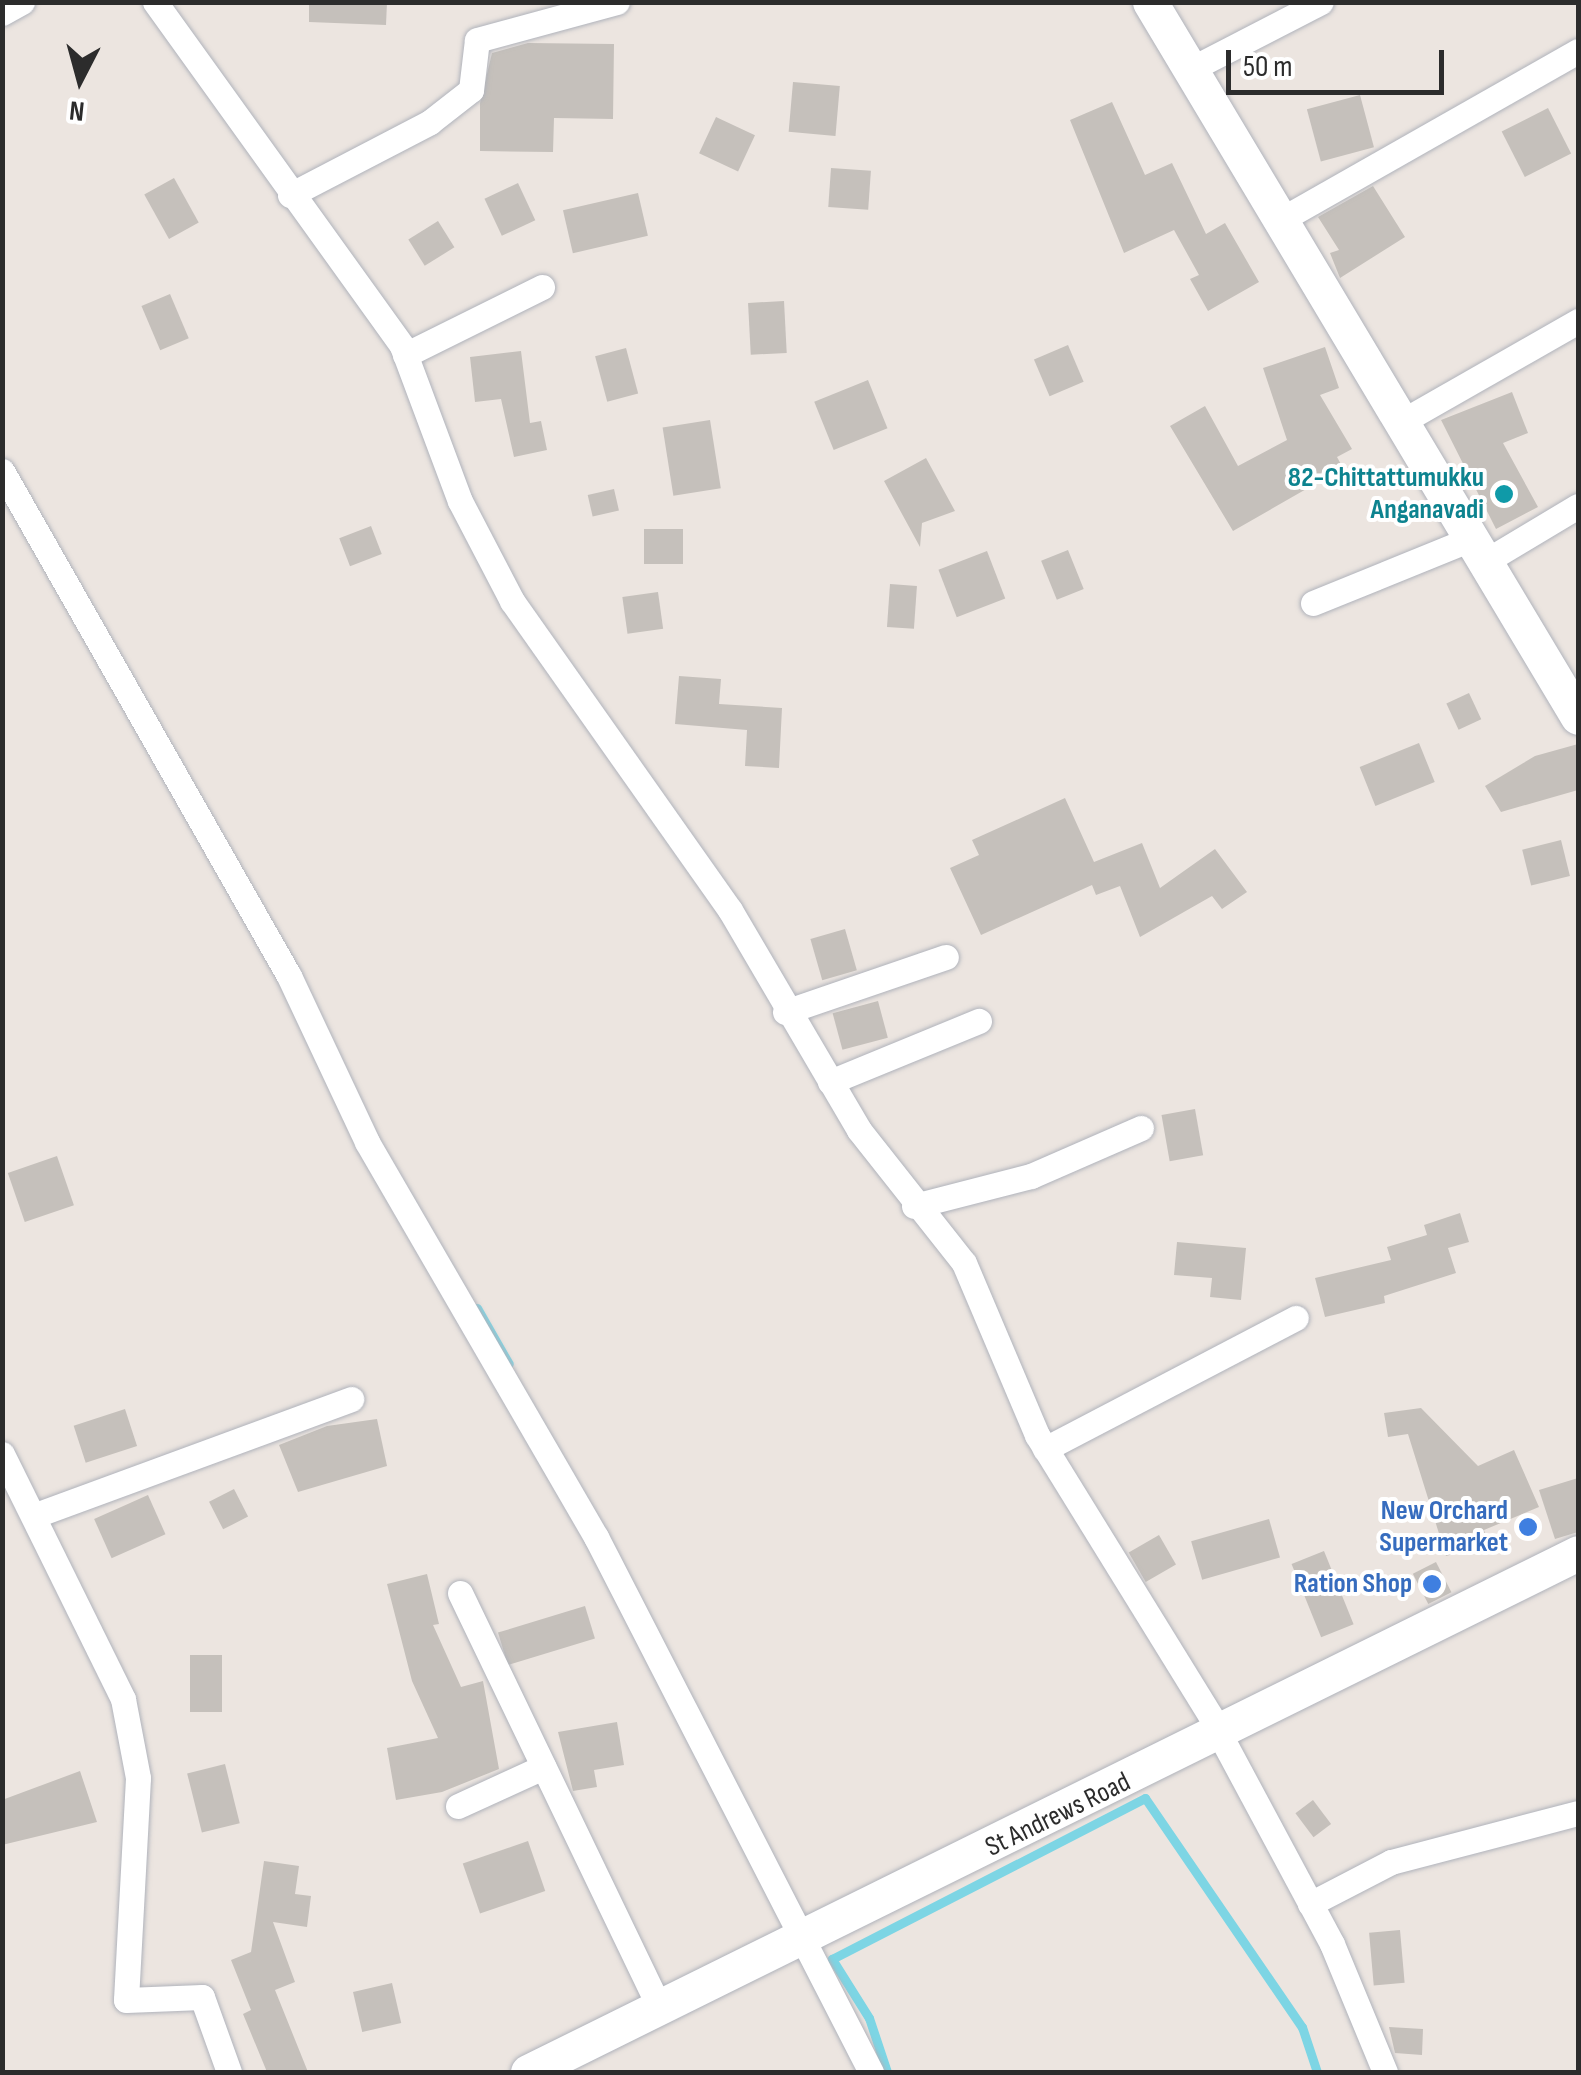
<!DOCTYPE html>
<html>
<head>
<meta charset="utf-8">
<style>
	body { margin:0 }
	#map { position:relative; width:1581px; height:2075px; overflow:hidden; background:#ece5e0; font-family:"Sofia Sans Condensed",sans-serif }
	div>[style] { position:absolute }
	.stream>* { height:9px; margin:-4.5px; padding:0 4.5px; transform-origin:4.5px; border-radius:4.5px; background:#7dd5e4 }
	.building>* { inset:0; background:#c5c0bb; transform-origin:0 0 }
	.roads { filter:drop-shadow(0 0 2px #b0b3bb) drop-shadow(0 0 2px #b0b3bb) }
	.minor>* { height:25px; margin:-12.5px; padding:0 12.5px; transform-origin:12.5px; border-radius:12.5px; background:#fff }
	.secondary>* { height:35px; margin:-17.5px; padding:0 17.5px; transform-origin:17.5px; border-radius:17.5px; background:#fff }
	.dots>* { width:28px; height:28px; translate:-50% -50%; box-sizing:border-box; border:5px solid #fff; border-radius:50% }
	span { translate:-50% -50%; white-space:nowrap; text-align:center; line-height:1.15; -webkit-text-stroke:8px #fff; paint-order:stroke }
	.culture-label { font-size:28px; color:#0d838f; font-weight:700 }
	.right { translate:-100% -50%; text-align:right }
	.shop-label { font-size:28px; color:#366cbe; font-weight:700 }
	.street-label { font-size:28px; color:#2c2c2c }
	.frame { position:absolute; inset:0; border:5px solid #2c2c2c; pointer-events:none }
	.north { position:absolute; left:30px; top:30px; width:100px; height:100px; -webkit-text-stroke:8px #fff; paint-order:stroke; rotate:186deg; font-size:28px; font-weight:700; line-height:40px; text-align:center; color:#2c2c2c }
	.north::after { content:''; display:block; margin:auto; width:35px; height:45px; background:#2c2c2c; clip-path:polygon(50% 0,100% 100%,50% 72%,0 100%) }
	.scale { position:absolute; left:1226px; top:50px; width:218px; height:45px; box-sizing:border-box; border:5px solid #2c2c2c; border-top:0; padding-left:12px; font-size:30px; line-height:35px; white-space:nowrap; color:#2c2c2c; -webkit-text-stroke:8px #fff; paint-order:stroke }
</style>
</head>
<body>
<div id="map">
	<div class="stream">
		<i style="left:477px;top:1308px;width:64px;rotate:60.3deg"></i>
		<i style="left:887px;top:2072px;width:57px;rotate:-108.4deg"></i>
		<i style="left:869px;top:2018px;width:70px;rotate:-122.1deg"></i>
		<i style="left:832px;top:1959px;width:352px;rotate:-27.2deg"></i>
		<i style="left:1145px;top:1798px;width:278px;rotate:55.6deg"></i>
		<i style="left:1302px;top:2027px;width:47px;rotate:71.6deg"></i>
	</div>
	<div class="building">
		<i style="clip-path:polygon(309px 2px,387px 2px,386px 25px,309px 22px)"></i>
		<i style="clip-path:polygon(528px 43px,614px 44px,613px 119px,554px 118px,553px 152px,480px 151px,480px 103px,492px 53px)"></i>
		<i style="left:793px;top:82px;width:47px;height:50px;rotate:5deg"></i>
		<i style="left:1360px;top:95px;width:54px;height:55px;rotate:75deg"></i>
		<i style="clip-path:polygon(1112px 102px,1145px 175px,1172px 163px,1206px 234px,1225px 223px,1259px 282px,1208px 311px,1190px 279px,1199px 275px,1174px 230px,1124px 253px,1070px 120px)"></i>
		<i style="left:1548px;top:108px;width:51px;height:52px;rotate:63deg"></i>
		<i style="left:716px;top:117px;width:43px;height:40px;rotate:25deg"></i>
		<i style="left:831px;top:168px;width:40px;height:39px;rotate:4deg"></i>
		<i style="left:174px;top:178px;width:51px;height:34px;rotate:61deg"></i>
		<i style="left:518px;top:183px;width:41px;height:37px;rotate:65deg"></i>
		<i style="clip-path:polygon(1373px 186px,1405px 237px,1340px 278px,1330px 253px,1339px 250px,1318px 217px)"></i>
		<i style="left:638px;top:193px;width:44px;height:77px;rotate:77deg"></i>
		<i style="left:438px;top:221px;width:31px;height:35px;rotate:58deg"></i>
		<i style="left:170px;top:294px;width:48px;height:31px;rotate:67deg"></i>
		<i style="left:784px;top:301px;width:52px;height:36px;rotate:87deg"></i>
		<i style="left:1068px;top:345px;width:40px;height:37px;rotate:67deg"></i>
		<i style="clip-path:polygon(1325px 347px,1339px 388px,1320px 395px,1352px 449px,1337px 457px,1343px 468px,1233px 531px,1170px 426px,1205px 406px,1238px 466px,1287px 440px,1263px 368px)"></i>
		<i style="left:626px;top:348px;width:47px;height:32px;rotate:75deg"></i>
		<i style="clip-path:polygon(521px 351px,530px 423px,541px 421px,547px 450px,514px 457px,501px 399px,475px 402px,470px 357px)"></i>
		<i style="left:868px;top:380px;width:52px;height:58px;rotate:68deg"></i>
		<i style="clip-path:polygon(1512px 392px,1528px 433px,1503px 443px,1538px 507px,1496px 529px,1441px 420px)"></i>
		<i style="left:710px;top:420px;width:69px;height:48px;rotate:81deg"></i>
		<i style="clip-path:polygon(926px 458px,955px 511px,922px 523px,920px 547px,884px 481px)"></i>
		<i style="left:614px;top:489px;width:22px;height:27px;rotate:77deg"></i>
		<i style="left:371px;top:526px;width:30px;height:34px;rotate:69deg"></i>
		<i style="left:644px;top:529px;width:39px;height:35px"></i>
		<i style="left:1068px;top:550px;width:42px;height:29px;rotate:68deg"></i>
		<i style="left:987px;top:551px;width:51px;height:52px;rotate:69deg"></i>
		<i style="left:890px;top:584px;width:27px;height:43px;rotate:4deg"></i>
		<i style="left:658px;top:592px;width:37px;height:36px;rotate:82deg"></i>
		<i style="clip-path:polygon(679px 676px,721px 679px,719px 704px,782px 708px,779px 768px,745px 766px,747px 730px,675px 724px)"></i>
		<i style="left:1469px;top:693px;width:29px;height:25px;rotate:65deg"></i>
		<i style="left:1419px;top:743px;width:42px;height:64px;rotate:68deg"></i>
		<i style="clip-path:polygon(1578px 744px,1578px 790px,1501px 812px,1485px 786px,1535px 756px)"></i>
		<i style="clip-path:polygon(1065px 798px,1094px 862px,1142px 843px,1160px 888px,1215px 849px,1247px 892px,1222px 909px,1212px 896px,1140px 937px,1120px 886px,1096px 895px,1092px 885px,981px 935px,950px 868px,979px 855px,972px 840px)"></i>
		<i style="left:1561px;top:840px;width:37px;height:40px;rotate:76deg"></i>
		<i style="left:845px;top:929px;width:43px;height:36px;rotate:74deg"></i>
		<i style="left:878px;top:1001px;width:38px;height:47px;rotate:75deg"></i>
		<i style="left:1195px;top:1109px;width:47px;height:34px;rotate:80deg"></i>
		<i style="left:57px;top:1156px;width:52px;height:52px;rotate:71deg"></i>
		<i style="clip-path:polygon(1460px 1213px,1469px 1242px,1448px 1248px,1456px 1273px,1384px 1296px,1385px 1303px,1325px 1317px,1315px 1278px,1391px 1260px,1387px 1247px,1427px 1235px,1424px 1225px)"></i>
		<i style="clip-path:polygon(1177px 1242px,1246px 1248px,1241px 1300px,1210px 1297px,1212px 1278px,1174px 1275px)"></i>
		<i style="clip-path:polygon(1421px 1408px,1478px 1466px,1514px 1450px,1539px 1507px,1484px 1530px,1488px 1544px,1446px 1556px,1408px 1434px,1388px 1437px,1384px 1413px)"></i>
		<i style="left:125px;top:1409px;width:39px;height:54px;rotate:72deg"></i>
		<i style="clip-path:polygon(377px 1419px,387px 1466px,298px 1492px,279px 1445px,327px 1426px)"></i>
		<i style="clip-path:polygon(1578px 1478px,1578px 1532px,1555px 1539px,1539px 1490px)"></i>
		<i style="left:234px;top:1489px;width:31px;height:28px;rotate:63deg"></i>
		<i style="left:148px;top:1495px;width:43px;height:59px;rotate:66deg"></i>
		<i style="left:1269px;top:1519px;width:40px;height:81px;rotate:74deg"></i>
		<i style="left:1159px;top:1535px;width:34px;height:35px;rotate:60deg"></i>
		<i style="left:1324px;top:1551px;width:79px;height:35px;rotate:68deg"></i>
		<i style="left:1436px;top:1562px;width:34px;height:26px;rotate:63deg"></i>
		<i style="clip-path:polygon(427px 1574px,439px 1624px,433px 1625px,461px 1687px,483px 1681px,499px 1769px,442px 1792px,396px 1800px,387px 1748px,438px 1738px,412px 1681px,387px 1584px)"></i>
		<i style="left:585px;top:1606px;width:34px;height:91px;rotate:73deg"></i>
		<i style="left:190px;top:1655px;width:32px;height:57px"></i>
		<i style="clip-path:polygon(617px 1722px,624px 1765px,594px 1770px,597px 1787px,573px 1791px,558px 1732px)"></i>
		<i style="left:225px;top:1764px;width:61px;height:39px;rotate:76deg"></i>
		<i style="clip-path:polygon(80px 1771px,97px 1822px,2px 1845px,2px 1800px)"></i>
		<i style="left:1313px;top:1800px;width:30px;height:22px;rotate:53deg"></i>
		<i style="left:528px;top:1841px;width:53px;height:69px;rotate:71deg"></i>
		<i style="clip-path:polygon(264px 1861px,299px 1866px,295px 1894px,311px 1896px,307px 1927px,273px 1922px,295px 1982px,275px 1990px,308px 2072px,267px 2072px,243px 2014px,251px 2010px,231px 1960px,251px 1952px)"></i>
		<i style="left:1400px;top:1930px;width:53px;height:31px;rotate:85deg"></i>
		<i style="left:392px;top:1983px;width:41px;height:40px;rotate:77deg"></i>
		<i style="clip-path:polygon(1389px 2027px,1423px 2029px,1422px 2055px,1395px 2053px)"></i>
	</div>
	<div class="roads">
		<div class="minor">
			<i style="left:155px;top:2px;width:423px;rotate:54.3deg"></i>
			<i style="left:402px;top:346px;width:165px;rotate:69.5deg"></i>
			<i style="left:460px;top:501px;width:113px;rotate:62.5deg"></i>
			<i style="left:512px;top:601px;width:378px;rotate:54.8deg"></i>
			<i style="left:730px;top:910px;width:255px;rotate:59.6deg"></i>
			<i style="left:859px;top:1130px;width:169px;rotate:51.7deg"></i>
			<i style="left:964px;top:1263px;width:187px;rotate:67deg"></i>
			<i style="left:1037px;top:1435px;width:343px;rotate:58.3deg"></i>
			<i style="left:2px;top:13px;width:23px;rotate:-29deg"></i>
			<i style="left:1191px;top:69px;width:146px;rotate:-27.3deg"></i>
			<i style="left:290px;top:195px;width:158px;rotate:-27.5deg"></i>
			<i style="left:430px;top:122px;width:52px;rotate:-38deg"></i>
			<i style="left:471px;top:90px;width:50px;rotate:-83.2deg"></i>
			<i style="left:477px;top:40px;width:145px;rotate:-15.2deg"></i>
			<i style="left:1284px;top:218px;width:338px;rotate:-29.6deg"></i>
			<i style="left:405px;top:355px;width:153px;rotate:-26.4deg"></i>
			<i style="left:1403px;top:421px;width:202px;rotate:-29.7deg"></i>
			<i style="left:2px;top:471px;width:581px;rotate:60.39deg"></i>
			<i style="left:289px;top:976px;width:183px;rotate:64.8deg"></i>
			<i style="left:367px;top:1142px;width:457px;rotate:59.9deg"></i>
			<i style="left:596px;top:1537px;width:602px;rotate:62.8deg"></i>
			<i style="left:1486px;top:561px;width:107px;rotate:-30.9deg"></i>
			<i style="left:1313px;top:603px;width:173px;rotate:-22.1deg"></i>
			<i style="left:785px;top:1012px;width:170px;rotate:-18.9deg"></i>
			<i style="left:830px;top:1082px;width:161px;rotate:-22.3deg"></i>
			<i style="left:914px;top:1206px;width:121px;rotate:-14.4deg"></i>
			<i style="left:1031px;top:1176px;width:120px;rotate:-23.6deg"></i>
			<i style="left:1045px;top:1449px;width:283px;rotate:-27.6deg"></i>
			<i style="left:2px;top:1454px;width:273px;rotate:63.7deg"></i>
			<i style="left:123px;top:1699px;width:80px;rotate:79.2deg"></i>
			<i style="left:138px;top:1778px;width:222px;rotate:93.1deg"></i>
			<i style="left:126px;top:2000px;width:76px;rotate:-2.3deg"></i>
			<i style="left:202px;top:1997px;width:80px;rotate:70.2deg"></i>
			<i style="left:36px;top:1515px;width:336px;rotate:-20.2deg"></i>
			<i style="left:460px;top:1593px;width:464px;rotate:64.3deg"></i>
			<i style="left:1220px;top:1735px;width:237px;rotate:61.8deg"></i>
			<i style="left:1332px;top:1944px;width:139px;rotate:67.5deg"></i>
			<i style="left:458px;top:1806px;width:94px;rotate:-24.6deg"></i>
			<i style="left:1310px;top:1904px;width:91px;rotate:-27.4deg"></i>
			<i style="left:1391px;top:1862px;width:193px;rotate:-14.7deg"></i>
		</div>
		<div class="secondary">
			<i style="left:1150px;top:2px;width:833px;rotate:59.1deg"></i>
			<i style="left:528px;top:2072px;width:1171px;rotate:-26.3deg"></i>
		</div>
	</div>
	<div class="dots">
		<i style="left:1504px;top:494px;background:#0f9aa8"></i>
		<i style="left:1528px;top:1527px;background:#3f7fe0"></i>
		<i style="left:1432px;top:1584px;background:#3f7fe0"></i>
	</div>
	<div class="culture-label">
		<span class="right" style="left:1484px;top:494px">82-Chittattumukku<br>Anganavadi</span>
	</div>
	<div class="shop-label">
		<span class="right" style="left:1508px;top:1527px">New Orchard<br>Supermarket</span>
		<span class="right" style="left:1412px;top:1584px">Ration Shop</span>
	</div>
	<div class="street-label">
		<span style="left:1058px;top:1815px;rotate:-26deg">St Andrews Road</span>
	</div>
	<div class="frame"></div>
	<div class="north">N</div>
	<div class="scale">50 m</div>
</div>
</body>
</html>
